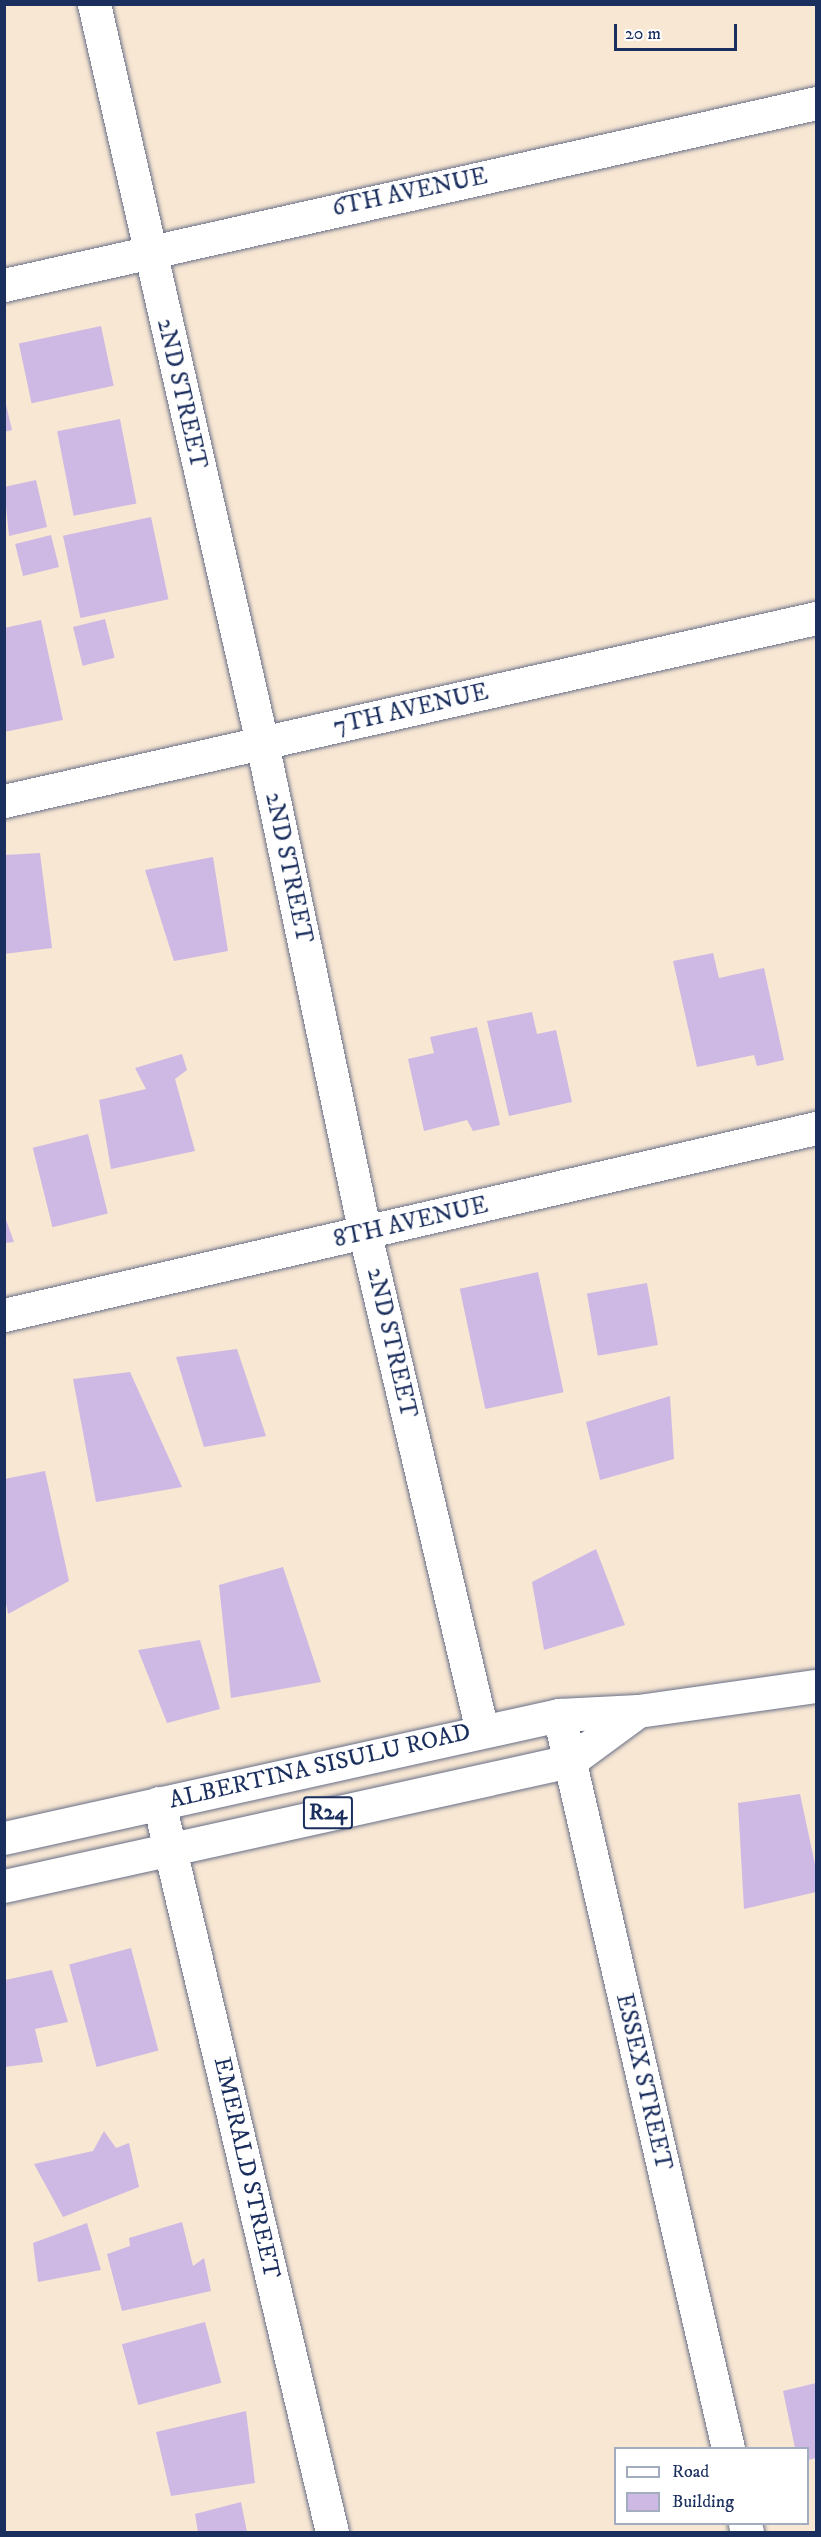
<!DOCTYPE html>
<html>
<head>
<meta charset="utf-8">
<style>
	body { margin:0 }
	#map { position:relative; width:821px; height:2537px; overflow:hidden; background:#f8e7d3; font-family:"IM FELL DW Pica",serif }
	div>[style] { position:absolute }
	.building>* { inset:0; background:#ceb9e4; transform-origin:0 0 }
	.roads { filter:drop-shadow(0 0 2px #686f87) drop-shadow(0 0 2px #686f87) }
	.street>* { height:33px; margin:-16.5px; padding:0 16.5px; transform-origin:16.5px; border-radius:16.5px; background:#fff }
	.primary>* { height:33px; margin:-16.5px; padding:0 16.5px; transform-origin:16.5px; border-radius:16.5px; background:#fff }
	span { translate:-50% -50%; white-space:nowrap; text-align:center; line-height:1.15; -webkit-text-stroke:4.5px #fff; paint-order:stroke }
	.shield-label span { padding:2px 4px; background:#fff; border:2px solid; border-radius:4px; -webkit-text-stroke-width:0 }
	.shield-label { font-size:22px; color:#1b2f5e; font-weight:700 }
	.street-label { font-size:24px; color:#1b2f5e }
	.frame { position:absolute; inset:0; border:6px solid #1b2f5e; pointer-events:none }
	.legend { position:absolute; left:614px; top:2447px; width:195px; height:78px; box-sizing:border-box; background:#fff; border:2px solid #a4acbf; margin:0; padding:8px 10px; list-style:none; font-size:18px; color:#1b2f5e }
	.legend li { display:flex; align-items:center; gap:12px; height:30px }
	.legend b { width:30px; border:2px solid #a4acbf }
	.scale { position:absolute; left:614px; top:24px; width:123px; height:27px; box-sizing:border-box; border:3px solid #1b2f5e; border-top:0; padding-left:8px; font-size:18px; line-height:21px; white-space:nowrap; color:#1b2f5e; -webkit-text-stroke:4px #fff; paint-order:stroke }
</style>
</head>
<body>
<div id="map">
	<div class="building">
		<i style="left:101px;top:326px;width:61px;height:84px;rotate:78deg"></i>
		<i style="clip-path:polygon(4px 396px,12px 430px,4px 432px)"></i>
		<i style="left:120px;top:419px;width:86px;height:64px;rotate:79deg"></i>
		<i style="clip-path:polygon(36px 480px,47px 527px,9px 536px,4px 487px)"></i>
		<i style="left:151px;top:517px;width:84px;height:90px;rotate:78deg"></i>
		<i style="left:51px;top:535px;width:33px;height:37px;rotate:76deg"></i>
		<i style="left:105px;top:619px;width:40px;height:33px;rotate:76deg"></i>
		<i style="clip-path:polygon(41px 620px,63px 720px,4px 732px,4px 628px)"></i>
		<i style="clip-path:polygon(40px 853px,52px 948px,4px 954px,4px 855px)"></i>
		<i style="clip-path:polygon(213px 857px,228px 951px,174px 961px,145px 870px)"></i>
		<i style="clip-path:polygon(713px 953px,719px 978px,764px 968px,784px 1060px,757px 1066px,754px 1055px,697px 1067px,673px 961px)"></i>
		<i style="clip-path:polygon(532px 1012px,537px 1034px,556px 1030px,572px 1102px,509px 1116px,487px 1021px)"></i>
		<i style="clip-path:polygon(477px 1027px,500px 1125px,473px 1131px,467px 1120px,424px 1131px,408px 1059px,434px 1053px,430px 1037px)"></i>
		<i style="clip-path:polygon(182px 1054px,187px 1070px,175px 1079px,195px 1151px,111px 1169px,99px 1100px,146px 1089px,135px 1068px)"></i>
		<i style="left:88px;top:1134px;width:82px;height:57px;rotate:76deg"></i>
		<i style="clip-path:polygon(4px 1217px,5px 1217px,14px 1242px,4px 1243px)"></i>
		<i style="left:538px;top:1272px;width:123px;height:80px;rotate:78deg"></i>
		<i style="left:647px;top:1283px;width:63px;height:61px;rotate:80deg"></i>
		<i style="clip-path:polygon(237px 1349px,266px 1436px,204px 1447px,176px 1357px)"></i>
		<i style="clip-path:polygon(130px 1372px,182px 1487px,96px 1502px,73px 1379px)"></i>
		<i style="clip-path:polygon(670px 1396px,674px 1459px,600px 1480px,586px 1422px)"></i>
		<i style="clip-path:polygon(45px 1471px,69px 1581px,8px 1614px,4px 1593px,4px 1479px)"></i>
		<i style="clip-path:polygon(596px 1549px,625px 1625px,544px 1650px,532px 1582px)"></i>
		<i style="clip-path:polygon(283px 1567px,321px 1682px,231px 1698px,219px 1585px)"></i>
		<i style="clip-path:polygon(200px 1640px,220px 1709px,167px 1723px,138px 1650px)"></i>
		<i style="clip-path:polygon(800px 1794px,816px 1869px,816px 1892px,744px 1909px,738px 1803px)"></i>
		<i style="left:131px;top:1948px;width:106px;height:64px;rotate:75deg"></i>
		<i style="clip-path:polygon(52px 1970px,68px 2022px,35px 2029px,43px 2062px,5px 2067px,5px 1980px)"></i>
		<i style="clip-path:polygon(104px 2131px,116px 2148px,129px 2143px,139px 2187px,63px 2217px,34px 2164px,93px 2151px)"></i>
		<i style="clip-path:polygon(182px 2222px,193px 2266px,204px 2258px,211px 2291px,122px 2311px,107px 2254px,130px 2246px,129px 2238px)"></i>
		<i style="clip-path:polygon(87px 2223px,101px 2270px,38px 2282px,33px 2243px)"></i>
		<i style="left:205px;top:2322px;width:63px;height:86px;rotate:75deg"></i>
		<i style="clip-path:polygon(816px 2383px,816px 2458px,808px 2460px,808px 2448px,795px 2448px,783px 2391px)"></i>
		<i style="clip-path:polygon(246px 2411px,255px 2483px,171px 2496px,156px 2432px)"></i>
		<i style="clip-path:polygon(241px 2502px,247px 2532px,198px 2532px,195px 2514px)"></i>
	</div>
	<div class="roads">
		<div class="street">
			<i style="left:94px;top:4px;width:758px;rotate:77.19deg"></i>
			<i style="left:262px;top:743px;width:502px;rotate:78.15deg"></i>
			<i style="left:365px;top:1234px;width:511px;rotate:76.75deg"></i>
			<i style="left:4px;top:285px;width:832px;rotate:-12.63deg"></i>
			<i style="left:4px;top:801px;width:832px;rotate:-12.7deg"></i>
			<i style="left:4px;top:1315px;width:833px;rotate:-12.97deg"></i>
			<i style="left:559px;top:1715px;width:752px;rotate:77.02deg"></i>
			<i style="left:159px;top:1803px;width:749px;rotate:76.65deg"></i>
			<i style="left:745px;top:2524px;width:8px;rotate:76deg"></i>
		</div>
		<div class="primary">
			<i style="left:4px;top:1838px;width:568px;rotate:-12.5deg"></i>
			<i style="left:559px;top:1715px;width:79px;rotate:-2.9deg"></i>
			<i style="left:638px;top:1711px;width:180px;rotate:-8deg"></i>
			<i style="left:4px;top:1886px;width:580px;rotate:-12.45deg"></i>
			<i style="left:570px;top:1761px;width:84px;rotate:-36.3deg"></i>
		</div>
	</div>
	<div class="shield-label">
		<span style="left:328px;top:1813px">R24</span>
	</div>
	<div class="street-label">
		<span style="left:410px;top:193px;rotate:-12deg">6TH AVENUE</span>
		<span style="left:181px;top:394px;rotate:77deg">2ND STREET</span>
		<span style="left:411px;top:710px;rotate:-13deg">7TH AVENUE</span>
		<span style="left:288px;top:868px;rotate:78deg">2ND STREET</span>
		<span style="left:411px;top:1223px;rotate:-13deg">8TH AVENUE</span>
		<span style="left:391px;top:1343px;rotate:77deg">2ND STREET</span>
		<span style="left:320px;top:1767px;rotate:-13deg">ALBERTINA SISULU ROAD</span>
		<span style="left:643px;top:2082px;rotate:77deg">ESSEX STREET</span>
		<span style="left:246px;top:2168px;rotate:77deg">EMERALD STREET</span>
	</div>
	<div class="frame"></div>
	<ul class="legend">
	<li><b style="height:8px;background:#fff"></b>Road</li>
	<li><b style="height:16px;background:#ceb9e4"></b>Building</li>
	</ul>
	<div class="scale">20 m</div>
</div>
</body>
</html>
